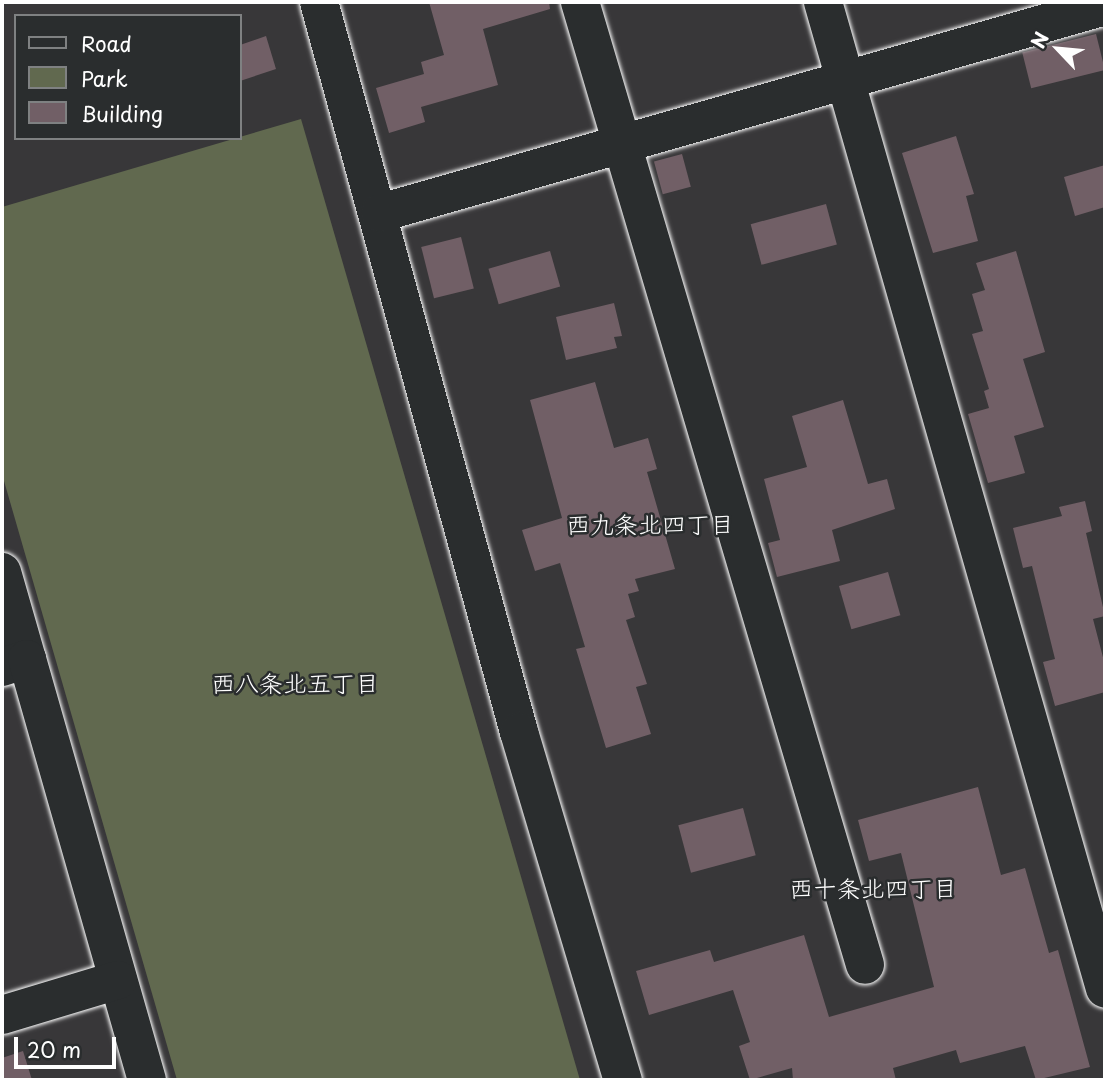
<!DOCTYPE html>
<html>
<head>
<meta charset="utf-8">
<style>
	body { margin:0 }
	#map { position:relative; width:1107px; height:1082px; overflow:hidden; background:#383739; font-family:"Playpen Sans","Klee One",sans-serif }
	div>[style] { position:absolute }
	.green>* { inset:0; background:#61694f }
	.building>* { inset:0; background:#715f66; transform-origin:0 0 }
	.roads { filter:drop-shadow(0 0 2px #fff) drop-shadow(0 0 2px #fff) }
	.minor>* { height:38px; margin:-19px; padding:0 19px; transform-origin:19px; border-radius:19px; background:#2a2d2e }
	span { translate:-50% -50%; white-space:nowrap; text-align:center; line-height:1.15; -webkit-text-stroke:5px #2a2d2e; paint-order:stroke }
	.neighbourhood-label { font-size:24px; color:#fff }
	.frame { position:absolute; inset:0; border:4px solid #fff; pointer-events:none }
	.legend { position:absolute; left:14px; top:14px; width:228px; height:126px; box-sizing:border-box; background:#2a2d2e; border:2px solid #7f8182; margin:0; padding:9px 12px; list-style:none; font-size:21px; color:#fff }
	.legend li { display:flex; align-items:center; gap:14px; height:35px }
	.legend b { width:35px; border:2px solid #7f8182 }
	.north { position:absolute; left:1023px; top:14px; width:70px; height:70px; -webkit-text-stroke:5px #2a2d2e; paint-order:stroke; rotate:296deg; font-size:19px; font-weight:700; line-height:28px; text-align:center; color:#fff }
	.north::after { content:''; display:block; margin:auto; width:24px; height:32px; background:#fff; clip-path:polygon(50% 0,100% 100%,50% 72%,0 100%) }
	.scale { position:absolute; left:14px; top:1037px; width:102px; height:32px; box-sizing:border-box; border:4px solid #fff; border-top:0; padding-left:9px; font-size:21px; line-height:24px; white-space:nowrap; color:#fff; -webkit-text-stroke:5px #2a2d2e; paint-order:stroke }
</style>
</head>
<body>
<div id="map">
	<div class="green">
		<i style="clip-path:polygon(301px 119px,580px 1080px,177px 1080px,2px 474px,2px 207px)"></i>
	</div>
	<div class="building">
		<i style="clip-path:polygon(429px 2px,549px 2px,550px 9px,483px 29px,498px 85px,421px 107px,425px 122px,389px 133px,376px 88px,424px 74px,421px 62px,444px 55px)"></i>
		<i style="left:1096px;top:34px;width:37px;height:76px;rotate:76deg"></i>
		<i style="clip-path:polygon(266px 36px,276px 69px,240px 81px,240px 45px)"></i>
		<i style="clip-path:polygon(956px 136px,974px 194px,966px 196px,978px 241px,933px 253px,902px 153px)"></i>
		<i style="left:682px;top:154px;width:34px;height:29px;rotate:75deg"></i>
		<i style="clip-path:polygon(1105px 165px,1105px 207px,1075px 216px,1064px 177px)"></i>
		<i style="left:826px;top:204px;width:42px;height:78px;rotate:75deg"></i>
		<i style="left:461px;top:237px;width:53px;height:41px;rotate:76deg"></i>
		<i style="left:550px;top:251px;width:37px;height:64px;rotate:74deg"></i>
		<i style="clip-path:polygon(1016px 251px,1045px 352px,1023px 359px,1044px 427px,1014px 436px,1025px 473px,988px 483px,968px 414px,989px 408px,984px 391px,989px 389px,972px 334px,983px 331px,972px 294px,985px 290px,976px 263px)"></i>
		<i style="clip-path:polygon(614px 303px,622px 336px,614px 337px,617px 348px,566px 360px,556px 317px)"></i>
		<i style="clip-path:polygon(595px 382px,614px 448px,648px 438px,657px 469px,647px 472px,675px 569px,635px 579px,639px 591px,628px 594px,635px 617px,626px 620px,647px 684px,636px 687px,651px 734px,606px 748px,576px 649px,585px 647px,560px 563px,535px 571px,522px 530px,562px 518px,530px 400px)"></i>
		<i style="clip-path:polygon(843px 400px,868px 484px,887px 479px,895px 509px,832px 530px,840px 561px,777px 577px,768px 543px,780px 540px,764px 479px,807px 467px,792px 416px)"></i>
		<i style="clip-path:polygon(1085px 501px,1092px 531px,1086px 533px,1105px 616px,1093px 619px,1105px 665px,1105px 692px,1055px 706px,1043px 662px,1055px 659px,1032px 566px,1023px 568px,1013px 528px,1062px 516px,1059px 507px)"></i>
		<i style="left:888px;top:572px;width:45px;height:51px;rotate:74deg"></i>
		<i style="clip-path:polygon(978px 787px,1001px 875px,1025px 868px,1049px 953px,1058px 950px,1090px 1067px,1036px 1080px,1025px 1046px,960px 1063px,956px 1050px,893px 1068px,896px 1080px,793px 1080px,792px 1068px,750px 1080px,739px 1046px,750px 1042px,733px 990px,649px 1015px,636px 971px,710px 950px,714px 962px,804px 935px,829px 1017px,934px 987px,901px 853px,869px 861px,858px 820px)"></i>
		<i style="left:743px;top:808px;width:49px;height:67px;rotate:75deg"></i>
		<i style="clip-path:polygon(23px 1051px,32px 1080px,2px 1080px,2px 1058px)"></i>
	</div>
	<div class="roads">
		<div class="minor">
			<i style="left:319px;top:2px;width:757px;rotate:74.68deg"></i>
			<i style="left:519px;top:732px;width:363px;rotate:73.4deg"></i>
			<i style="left:580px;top:2px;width:1004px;rotate:73.51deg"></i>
			<i style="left:823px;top:2px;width:1026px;rotate:74.05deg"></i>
			<i style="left:380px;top:213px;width:754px;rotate:-15.93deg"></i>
			<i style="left:2px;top:572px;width:91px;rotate:74deg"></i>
			<i style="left:27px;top:659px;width:26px;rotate:162deg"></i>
			<i style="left:27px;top:659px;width:438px;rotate:74.1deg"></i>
			<i style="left:2px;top:1015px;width:121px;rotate:-16.8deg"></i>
		</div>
	</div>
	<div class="neighbourhood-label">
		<span style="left:650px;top:524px">西九条北四丁目</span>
		<span style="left:295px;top:683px">西八条北五丁目</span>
		<span style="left:873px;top:888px">西十条北四丁目</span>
	</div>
	<div class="frame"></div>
	<ul class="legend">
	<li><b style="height:9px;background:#2a2d2e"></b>Road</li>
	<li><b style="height:19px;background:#61694f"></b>Park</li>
	<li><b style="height:19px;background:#715f66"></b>Building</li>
	</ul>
	<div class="north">N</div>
	<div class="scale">20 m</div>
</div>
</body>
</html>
